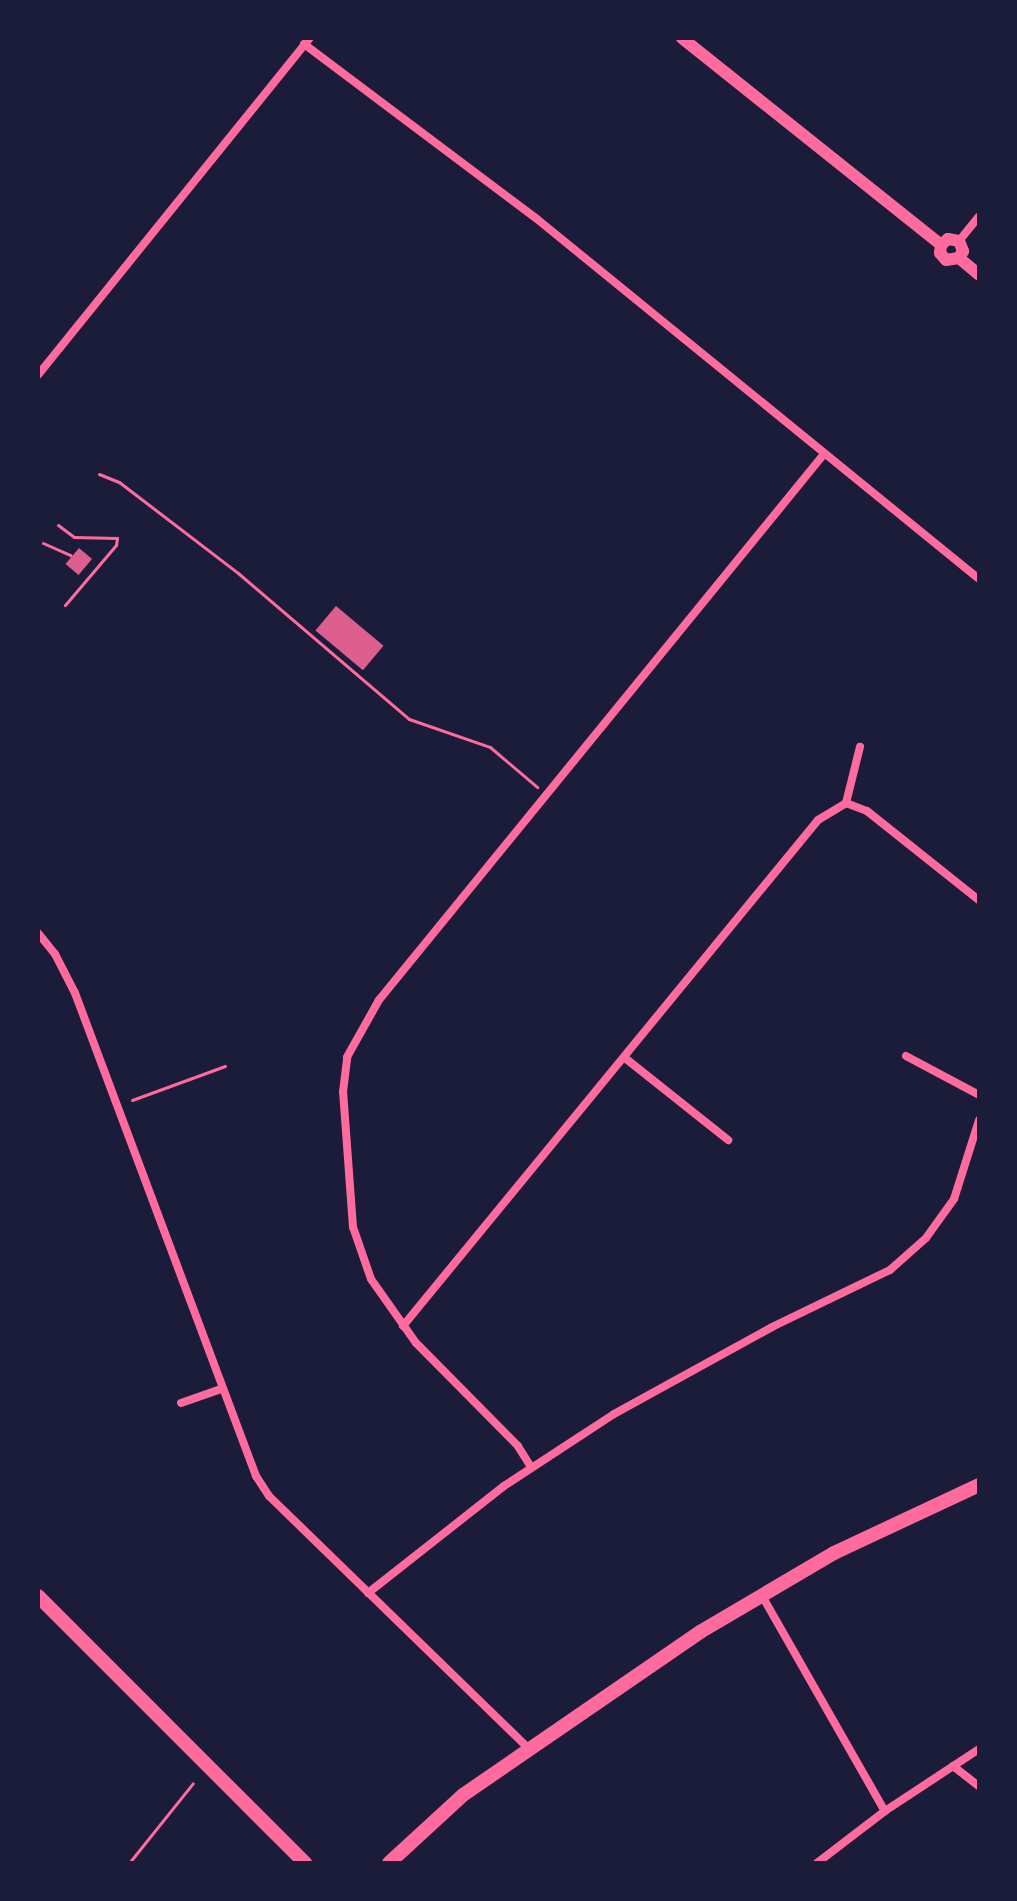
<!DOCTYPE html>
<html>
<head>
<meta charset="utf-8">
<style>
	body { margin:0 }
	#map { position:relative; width:1017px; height:1901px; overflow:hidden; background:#1b1b3a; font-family:Commissioner,sans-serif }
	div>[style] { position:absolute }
	.building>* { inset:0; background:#dd5f8e; transform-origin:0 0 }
	.path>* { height:3px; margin:-1.5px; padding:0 1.5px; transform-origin:1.5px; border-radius:1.5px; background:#ff6b9d }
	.minor>* { height:8px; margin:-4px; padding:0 4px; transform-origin:4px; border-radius:4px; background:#ff6b9d }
	.tertiary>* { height:12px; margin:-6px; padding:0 6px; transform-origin:6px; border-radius:6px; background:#ff6b9d }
	.secondary>* { height:14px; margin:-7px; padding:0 7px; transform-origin:7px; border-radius:7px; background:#ff6b9d }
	span { translate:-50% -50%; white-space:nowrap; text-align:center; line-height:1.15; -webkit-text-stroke:8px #1b1b3a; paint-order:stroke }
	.frame { position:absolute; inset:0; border:40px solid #1b1b3a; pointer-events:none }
</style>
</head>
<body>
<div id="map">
	<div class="building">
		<i style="left:79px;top:548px;width:17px;height:21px;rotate:40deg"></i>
		<i style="left:336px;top:606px;width:62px;height:32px;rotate:40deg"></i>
	</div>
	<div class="path">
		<i style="left:99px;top:474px;width:22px;rotate:22deg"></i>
		<i style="left:119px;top:482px;width:150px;rotate:37.4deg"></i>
		<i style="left:238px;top:573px;width:225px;rotate:40.5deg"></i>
		<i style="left:409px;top:719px;width:86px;rotate:19.1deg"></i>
		<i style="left:490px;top:747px;width:62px;rotate:40.4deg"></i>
		<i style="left:58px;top:525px;width:20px;rotate:37deg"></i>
		<i style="left:74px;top:537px;width:43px;rotate:1.3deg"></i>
		<i style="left:117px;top:538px;width:7px;rotate:98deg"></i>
		<i style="left:116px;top:545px;width:79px;rotate:130.4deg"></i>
		<i style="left:43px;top:543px;width:30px;rotate:24deg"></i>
		<i style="left:132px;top:1100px;width:99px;rotate:-20.1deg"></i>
		<i style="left:129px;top:1863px;width:102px;rotate:-51.3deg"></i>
	</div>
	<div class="minor">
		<i style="left:304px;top:44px;width:291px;rotate:36.9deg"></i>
		<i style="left:537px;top:219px;width:570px;rotate:39.16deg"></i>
		<i style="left:959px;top:241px;width:32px;rotate:-51deg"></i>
		<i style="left:38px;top:375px;width:433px;rotate:-51.1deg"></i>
		<i style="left:846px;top:803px;width:58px;rotate:-76deg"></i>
		<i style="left:38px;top:933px;width:27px;rotate:51deg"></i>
		<i style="left:55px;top:954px;width:44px;rotate:62.9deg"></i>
		<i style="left:75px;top:993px;width:516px;rotate:69.46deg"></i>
		<i style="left:256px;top:1476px;width:24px;rotate:57deg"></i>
		<i style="left:269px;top:1496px;width:361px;rotate:44.2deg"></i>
		<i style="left:906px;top:1056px;width:83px;rotate:28.1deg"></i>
		<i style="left:625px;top:1058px;width:132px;rotate:38.5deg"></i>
		<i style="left:403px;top:1326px;width:654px;rotate:-50.64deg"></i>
		<i style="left:818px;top:820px;width:33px;rotate:-31deg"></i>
		<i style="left:846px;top:803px;width:22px;rotate:21deg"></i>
		<i style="left:867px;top:811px;width:143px;rotate:38.5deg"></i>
		<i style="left:181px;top:1403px;width:42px;rotate:-19.3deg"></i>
		<i style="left:531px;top:1467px;width:25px;rotate:-122deg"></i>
		<i style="left:518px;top:1446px;width:145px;rotate:-134.7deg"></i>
		<i style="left:416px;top:1343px;width:78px;rotate:-125.1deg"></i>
		<i style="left:371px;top:1279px;width:55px;rotate:-109.1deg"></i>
		<i style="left:353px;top:1227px;width:135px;rotate:-94.2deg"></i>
		<i style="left:343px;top:1092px;width:35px;rotate:-83deg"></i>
		<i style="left:347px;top:1057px;width:65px;rotate:-60.7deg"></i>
		<i style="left:379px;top:1000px;width:704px;rotate:-50.82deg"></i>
		<i style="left:368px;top:1593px;width:173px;rotate:-38.2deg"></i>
		<i style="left:504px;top:1486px;width:131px;rotate:-33.2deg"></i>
		<i style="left:614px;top:1414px;width:180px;rotate:-28.8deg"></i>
		<i style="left:772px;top:1327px;width:131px;rotate:-25.8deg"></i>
		<i style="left:890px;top:1270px;width:48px;rotate:-41.6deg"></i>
		<i style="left:926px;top:1238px;width:48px;rotate:-54.3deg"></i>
		<i style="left:954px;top:1199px;width:83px;rotate:-72.4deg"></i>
		<i style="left:761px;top:1594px;width:250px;rotate:60.3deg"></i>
		<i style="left:953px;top:1766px;width:33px;rotate:38deg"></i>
		<i style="left:817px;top:1863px;width:86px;rotate:-37.4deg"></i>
		<i style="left:885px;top:1811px;width:113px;rotate:-33.4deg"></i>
	</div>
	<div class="tertiary">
		<i style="left:682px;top:38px;width:332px;rotate:38.6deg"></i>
		<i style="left:941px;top:245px;width:9px;rotate:-41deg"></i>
		<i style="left:948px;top:239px;width:11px;rotate:10deg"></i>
		<i style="left:959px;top:241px;width:11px;rotate:68deg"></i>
		<i style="left:963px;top:251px;width:8px;rotate:120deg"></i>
		<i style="left:941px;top:245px;width:8px;rotate:97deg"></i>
		<i style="left:940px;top:253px;width:9px;rotate:49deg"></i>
		<i style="left:946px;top:260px;width:13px;rotate:-9deg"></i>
		<i style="left:959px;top:258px;width:26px;rotate:40deg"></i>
	</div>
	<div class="secondary">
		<i style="left:38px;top:1596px;width:378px;rotate:45deg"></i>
		<i style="left:389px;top:1863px;width:100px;rotate:-42.6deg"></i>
		<i style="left:463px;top:1795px;width:288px;rotate:-34.5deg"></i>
		<i style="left:700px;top:1632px;width:156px;rotate:-30.5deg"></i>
		<i style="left:834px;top:1553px;width:160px;rotate:-25.1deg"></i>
	</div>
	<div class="frame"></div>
</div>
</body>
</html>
